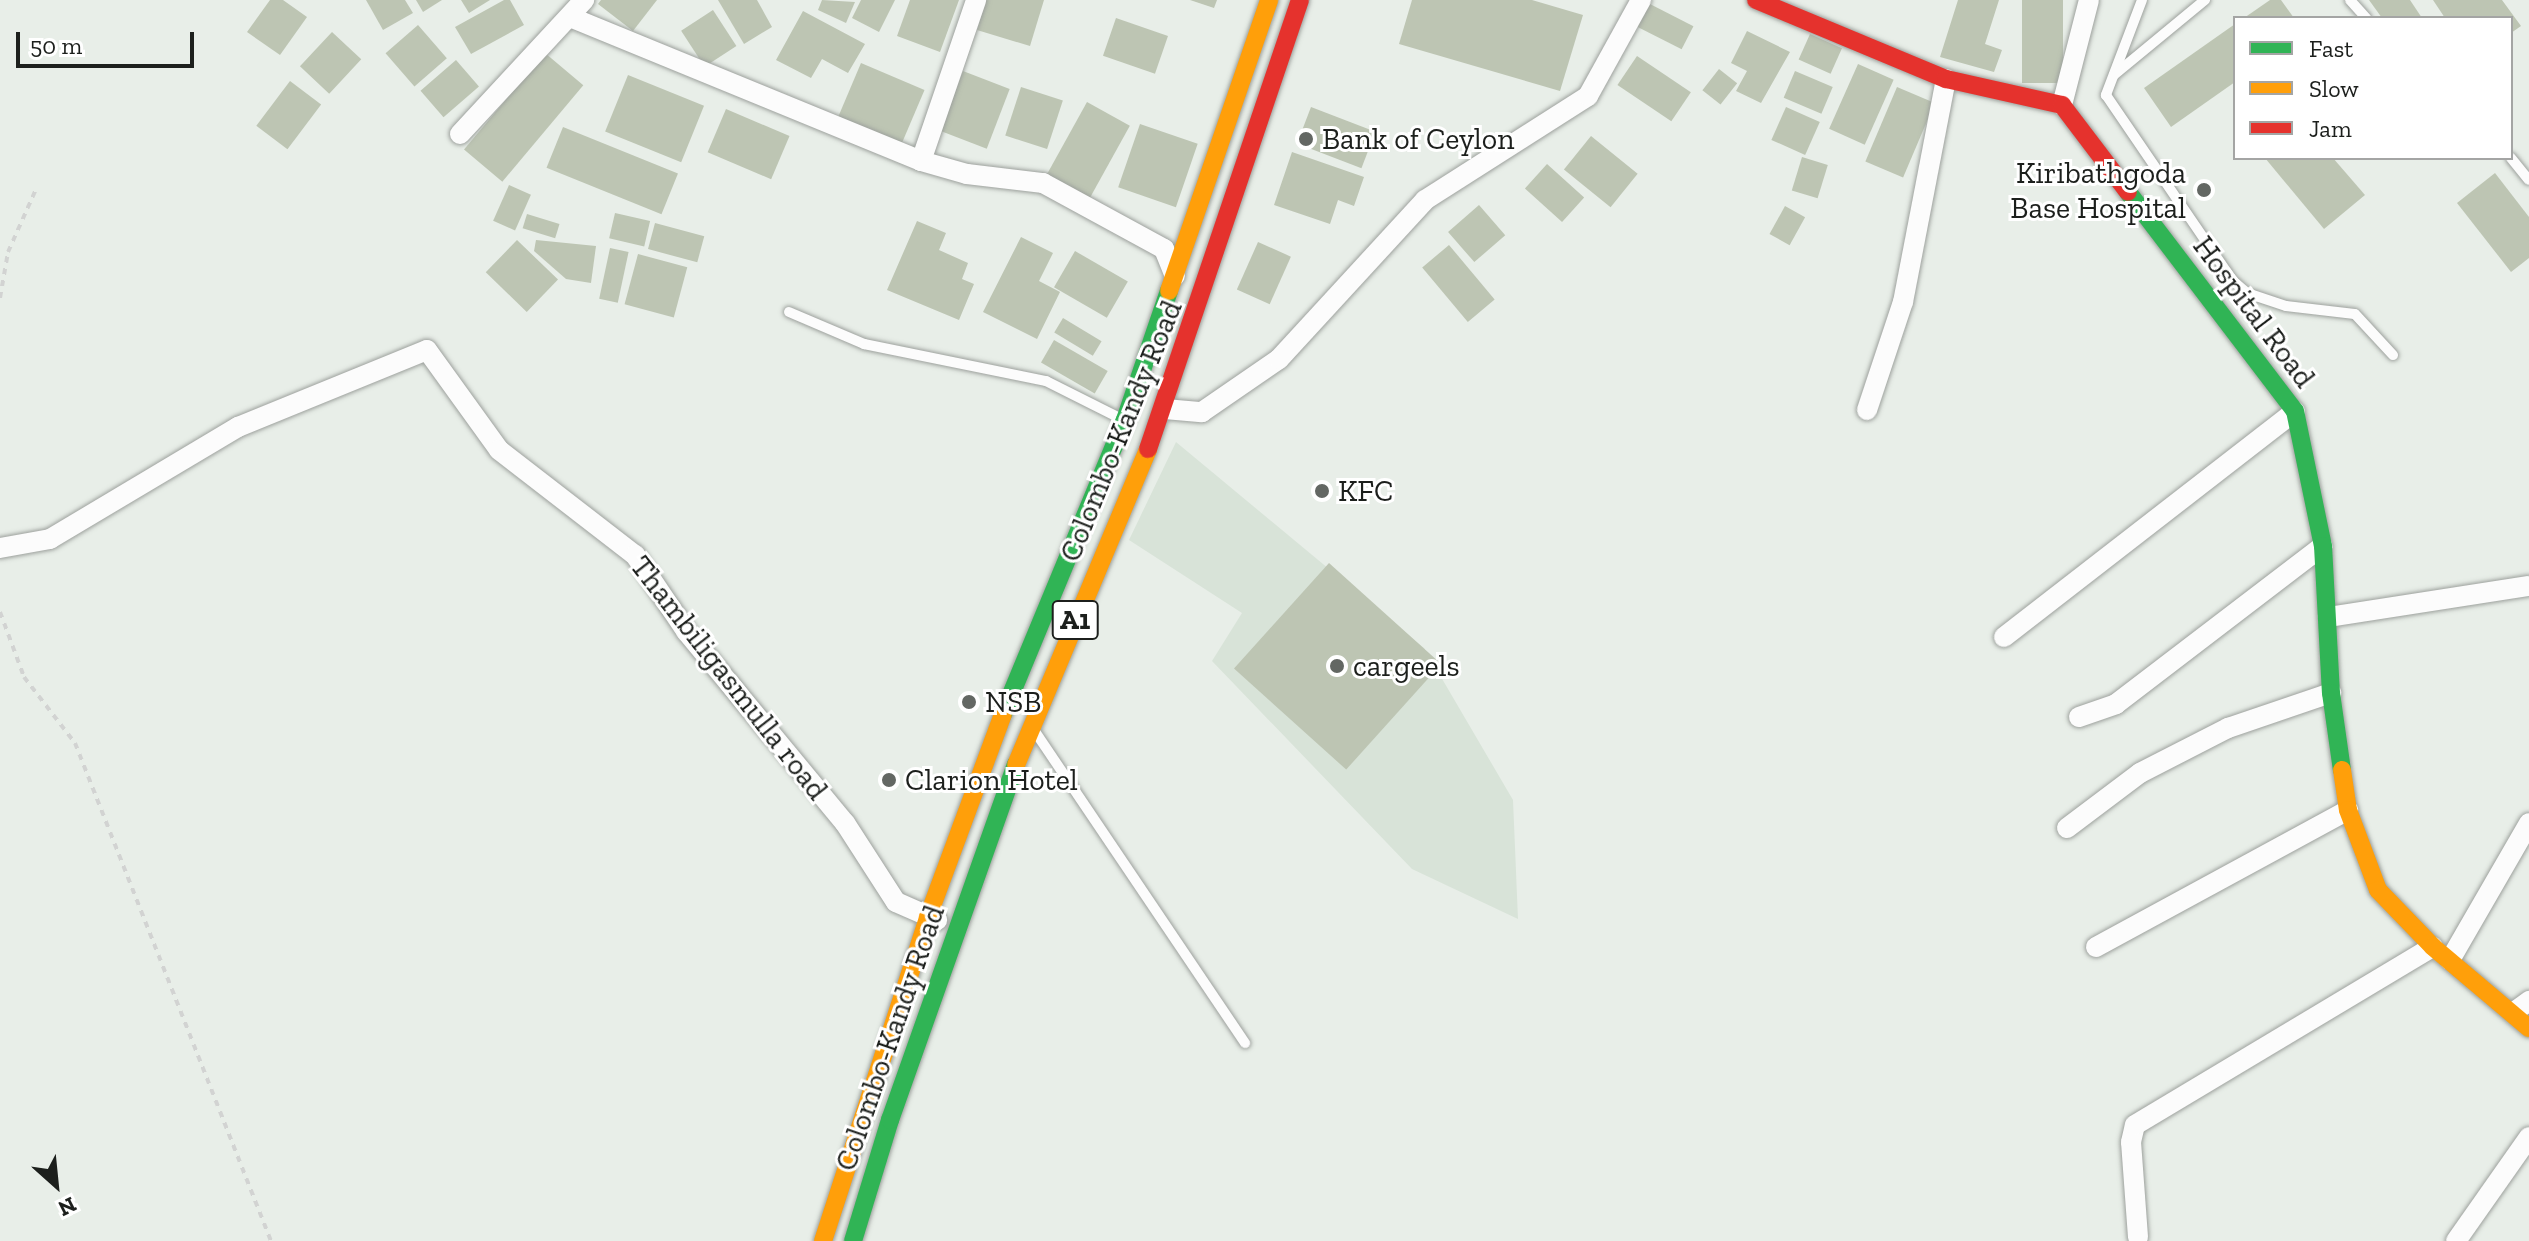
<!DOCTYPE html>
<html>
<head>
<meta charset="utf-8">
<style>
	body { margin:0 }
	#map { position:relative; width:2529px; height:1241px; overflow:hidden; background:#e8eee8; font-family:"Zilla Slab",serif }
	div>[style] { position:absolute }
	.built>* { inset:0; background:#d8e3d8 }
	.building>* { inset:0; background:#bdc5b3; transform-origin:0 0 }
	.path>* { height:4px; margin-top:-2px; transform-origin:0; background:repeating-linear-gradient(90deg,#d2d3d2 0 6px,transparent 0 12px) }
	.roads { filter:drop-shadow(0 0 2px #9da19d) drop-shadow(0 0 2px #9da19d) }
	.lane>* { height:10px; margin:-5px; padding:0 5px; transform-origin:5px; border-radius:5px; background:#fcfcfc }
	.street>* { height:20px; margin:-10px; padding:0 10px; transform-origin:10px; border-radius:10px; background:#fcfcfc }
	.fast>* { height:18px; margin:-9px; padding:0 9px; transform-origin:9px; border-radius:9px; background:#30b455 }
	.slow>* { height:18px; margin:-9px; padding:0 9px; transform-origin:9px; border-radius:9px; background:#ff9f0a }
	.jam>* { height:18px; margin:-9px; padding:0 9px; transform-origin:9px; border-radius:9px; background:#e5322d }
	.dots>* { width:22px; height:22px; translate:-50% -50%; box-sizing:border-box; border:4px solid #fff; border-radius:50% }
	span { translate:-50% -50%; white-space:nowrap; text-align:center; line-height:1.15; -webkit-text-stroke:6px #fff; paint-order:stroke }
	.shield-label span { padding:2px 6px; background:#fff; border:2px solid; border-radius:6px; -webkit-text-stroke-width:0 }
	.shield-label { font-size:28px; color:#1c1f1c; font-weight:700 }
	.poi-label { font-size:30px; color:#1c1f1c }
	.left { translate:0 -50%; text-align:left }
	.right { translate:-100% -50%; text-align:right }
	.street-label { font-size:30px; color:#1c1f1c }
	.legend { position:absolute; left:2233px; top:16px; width:280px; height:144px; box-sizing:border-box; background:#fff; border:2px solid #a4a5a4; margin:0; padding:10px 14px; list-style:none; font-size:24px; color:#1c1f1c }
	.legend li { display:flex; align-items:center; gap:16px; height:40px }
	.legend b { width:40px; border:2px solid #a4a5a4 }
	.north { position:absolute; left:16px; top:1145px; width:80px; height:80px; -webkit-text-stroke:6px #fff; paint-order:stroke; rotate:153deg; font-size:22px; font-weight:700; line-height:32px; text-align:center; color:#1c1f1c }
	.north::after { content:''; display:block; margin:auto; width:28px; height:36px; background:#1c1f1c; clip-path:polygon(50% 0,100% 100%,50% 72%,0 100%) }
	.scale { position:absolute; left:16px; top:32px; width:178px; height:36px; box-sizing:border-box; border:4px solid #1c1f1c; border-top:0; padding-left:10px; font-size:24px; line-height:28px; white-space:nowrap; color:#1c1f1c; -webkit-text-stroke:6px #fff; paint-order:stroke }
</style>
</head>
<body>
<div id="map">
	<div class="built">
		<i style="clip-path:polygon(1176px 442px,1424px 648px,1513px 800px,1518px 919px,1412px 869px,1212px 661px,1242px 613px,1129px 540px)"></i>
	</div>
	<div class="building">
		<i style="clip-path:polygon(270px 0,283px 0,307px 17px,280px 55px,247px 32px)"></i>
		<i style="clip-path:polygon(366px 0,405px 0,413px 13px,383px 30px)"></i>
		<i style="clip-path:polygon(416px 0,442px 0,423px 12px)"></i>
		<i style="clip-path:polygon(461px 0,490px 0,469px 13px)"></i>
		<i style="clip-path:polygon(504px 0,510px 0,524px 25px,471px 54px,455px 27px)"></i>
		<i style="clip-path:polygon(601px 0,657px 0,633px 31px,598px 4px)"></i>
		<i style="clip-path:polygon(718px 0,757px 0,772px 27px,744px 44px)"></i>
		<i style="clip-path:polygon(822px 0,855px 2px,846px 23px,818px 10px)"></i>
		<i style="clip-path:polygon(861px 0,895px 0,879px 32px,852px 18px)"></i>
		<i style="clip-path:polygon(910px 0,959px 0,940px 52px,897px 36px)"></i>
		<i style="clip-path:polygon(986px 0,1044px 0,1030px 46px,977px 30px)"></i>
		<i style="clip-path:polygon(1190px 0,1217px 0,1214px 8px)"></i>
		<i style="clip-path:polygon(1412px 0,1532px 0,1583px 15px,1560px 91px,1399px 44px)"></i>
		<i style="clip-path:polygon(1958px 0,1999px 0,1985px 44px,2002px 50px,1994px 72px,1940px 57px)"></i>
		<i style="left:2022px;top:0;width:41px;height:83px"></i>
		<i style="clip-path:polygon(2270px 0,2281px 0,2294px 18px,2244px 18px)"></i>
		<i style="clip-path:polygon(2369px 0,2410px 0,2422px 18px,2382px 18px)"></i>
		<i style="clip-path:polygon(2433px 0,2502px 0,2521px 26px,2511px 33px,2511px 18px,2445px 18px)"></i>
		<i style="left:1648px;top:3px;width:51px;height:26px;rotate:27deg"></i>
		<i style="left:713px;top:10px;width:43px;height:38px;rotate:57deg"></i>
		<i style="clip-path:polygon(803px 11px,865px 44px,848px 73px,822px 59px,811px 78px,776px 60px)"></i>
		<i style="left:1116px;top:18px;width:55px;height:40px;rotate:19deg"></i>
		<i style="clip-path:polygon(2235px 24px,2235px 82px,2171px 127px,2144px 88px)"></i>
		<i style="left:418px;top:25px;width:44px;height:43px;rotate:49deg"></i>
		<i style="clip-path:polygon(1747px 31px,1790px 52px,1761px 103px,1736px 91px,1747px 71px,1731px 63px)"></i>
		<i style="left:332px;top:32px;width:40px;height:47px;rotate:43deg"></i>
		<i style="left:1810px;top:34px;width:35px;height:28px;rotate:24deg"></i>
		<i style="left:545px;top:53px;width:50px;height:126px;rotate:40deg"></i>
		<i style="left:1637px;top:56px;width:65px;height:35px;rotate:34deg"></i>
		<i style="left:456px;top:60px;width:35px;height:47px;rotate:49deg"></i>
		<i style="left:861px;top:63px;width:69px;height:58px;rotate:23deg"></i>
		<i style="left:1858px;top:64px;width:39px;height:71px;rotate:24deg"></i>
		<i style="left:1719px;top:69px;width:23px;height:27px;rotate:38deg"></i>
		<i style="left:963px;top:71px;width:50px;height:64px;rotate:21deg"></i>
		<i style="left:1795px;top:71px;width:41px;height:29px;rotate:23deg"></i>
		<i style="left:628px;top:75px;width:82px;height:61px;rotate:22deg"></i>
		<i style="left:290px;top:81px;width:39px;height:56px;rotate:37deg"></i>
		<i style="left:1021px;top:87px;width:44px;height:51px;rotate:18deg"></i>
		<i style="left:1897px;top:87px;width:41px;height:81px;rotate:23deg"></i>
		<i style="left:1087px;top:102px;width:49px;height:84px;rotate:29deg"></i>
		<i style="left:1311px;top:107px;width:69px;height:39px;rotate:21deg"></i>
		<i style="left:1786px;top:107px;width:37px;height:36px;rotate:24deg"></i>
		<i style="left:726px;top:109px;width:69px;height:47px;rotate:23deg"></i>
		<i style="left:1140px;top:124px;width:61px;height:67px;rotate:19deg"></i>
		<i style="left:563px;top:127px;width:124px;height:44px;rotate:22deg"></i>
		<i style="left:1591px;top:136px;width:60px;height:43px;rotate:39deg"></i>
		<i style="clip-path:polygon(1292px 152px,1364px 177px,1354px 206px,1338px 200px,1330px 224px,1274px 205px)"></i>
		<i style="left:1802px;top:157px;width:27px;height:35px;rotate:17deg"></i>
		<i style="clip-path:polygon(2265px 158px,2333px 158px,2365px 195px,2324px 229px)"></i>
		<i style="left:1547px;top:164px;width:50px;height:33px;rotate:42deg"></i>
		<i style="clip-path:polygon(2495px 173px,2529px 217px,2529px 258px,2511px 272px,2457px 203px)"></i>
		<i style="left:509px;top:185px;width:24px;height:39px;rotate:24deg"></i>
		<i style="left:1479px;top:205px;width:40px;height:41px;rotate:49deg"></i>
		<i style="left:1785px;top:206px;width:23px;height:32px;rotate:29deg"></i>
		<i style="left:615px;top:213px;width:36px;height:26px;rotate:13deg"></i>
		<i style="left:527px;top:214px;width:34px;height:15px;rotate:17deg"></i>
		<i style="clip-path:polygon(917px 221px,946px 233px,939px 250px,968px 263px,962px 279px,974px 284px,959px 320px,887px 290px)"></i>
		<i style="left:655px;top:223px;width:51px;height:27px;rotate:15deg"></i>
		<i style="clip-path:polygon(1021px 237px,1053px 253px,1039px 281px,1060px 292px,1037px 339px,983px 312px)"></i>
		<i style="left:517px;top:240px;width:57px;height:45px;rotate:44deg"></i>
		<i style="clip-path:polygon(536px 240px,596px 246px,591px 283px,566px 279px,534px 251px)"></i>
		<i style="left:1258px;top:242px;width:36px;height:52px;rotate:24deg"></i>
		<i style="left:1449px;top:245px;width:71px;height:35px;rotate:50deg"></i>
		<i style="left:610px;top:248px;width:19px;height:52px;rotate:12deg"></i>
		<i style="left:1075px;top:251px;width:61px;height:42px;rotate:30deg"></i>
		<i style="left:638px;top:254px;width:51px;height:52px;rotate:15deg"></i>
		<i style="left:1063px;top:318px;width:45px;height:17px;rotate:31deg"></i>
		<i style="left:1054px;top:340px;width:62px;height:26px;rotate:30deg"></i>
		<i style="left:1329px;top:563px;width:151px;height:142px;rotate:42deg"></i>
	</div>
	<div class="path">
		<i style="left:0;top:298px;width:47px;rotate:-80.1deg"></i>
		<i style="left:8px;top:252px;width:69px;rotate:-66deg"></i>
		<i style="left:0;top:612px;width:69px;rotate:69.7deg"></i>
		<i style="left:24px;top:677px;width:83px;rotate:52.3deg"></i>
		<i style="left:75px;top:743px;width:535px;rotate:68.52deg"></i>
	</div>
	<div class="roads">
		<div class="lane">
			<i style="left:2142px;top:0;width:102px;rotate:110.8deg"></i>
			<i style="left:2106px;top:95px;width:224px;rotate:55.7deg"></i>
			<i style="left:2232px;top:280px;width:20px;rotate:41deg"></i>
			<i style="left:2247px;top:293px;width:41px;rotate:18.4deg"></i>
			<i style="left:2286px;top:306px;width:69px;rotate:6.6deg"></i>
			<i style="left:2355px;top:314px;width:56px;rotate:47.2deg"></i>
			<i style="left:2350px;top:0;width:24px;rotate:48deg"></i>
			<i style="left:2114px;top:75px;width:118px;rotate:-39.5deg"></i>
			<i style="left:2511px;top:158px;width:28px;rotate:51deg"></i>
			<i style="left:789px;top:312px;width:82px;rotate:23.1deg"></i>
			<i style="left:864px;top:344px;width:186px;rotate:11.5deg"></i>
			<i style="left:1046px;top:381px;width:83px;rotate:26.6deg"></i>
			<i style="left:1036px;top:733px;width:374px;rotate:56deg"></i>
		</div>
		<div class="street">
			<i style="left:570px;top:17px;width:379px;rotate:22.3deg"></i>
			<i style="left:921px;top:161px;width:48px;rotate:15.8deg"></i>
			<i style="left:967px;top:174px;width:77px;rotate:6.8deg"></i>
			<i style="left:1043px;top:183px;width:138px;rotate:28.6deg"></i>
			<i style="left:1164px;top:249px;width:29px;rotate:68deg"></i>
			<i style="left:2062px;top:105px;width:108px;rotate:-75.6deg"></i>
			<i style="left:460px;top:134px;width:183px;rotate:-47.2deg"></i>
			<i style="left:921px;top:161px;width:170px;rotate:-71.1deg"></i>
			<i style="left:1165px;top:409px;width:37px;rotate:5deg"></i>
			<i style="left:1202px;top:412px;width:93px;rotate:-34.5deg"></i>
			<i style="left:1279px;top:359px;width:216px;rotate:-47.4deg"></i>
			<i style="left:1425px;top:200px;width:193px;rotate:-32.5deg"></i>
			<i style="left:1588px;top:96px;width:110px;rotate:-61.1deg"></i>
			<i style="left:1867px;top:410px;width:114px;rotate:-71.6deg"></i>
			<i style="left:1903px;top:302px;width:227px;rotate:-79.1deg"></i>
			<i style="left:0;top:548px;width:51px;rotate:-10.2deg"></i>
			<i style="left:50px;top:539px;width:219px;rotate:-30.8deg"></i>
			<i style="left:238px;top:427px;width:204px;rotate:-22.2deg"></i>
			<i style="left:427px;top:350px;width:123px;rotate:54.2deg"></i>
			<i style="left:499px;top:450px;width:172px;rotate:37.7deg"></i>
			<i style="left:635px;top:555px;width:92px;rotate:56.1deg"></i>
			<i style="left:686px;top:631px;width:249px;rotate:50.4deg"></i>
			<i style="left:845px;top:823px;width:94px;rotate:57.2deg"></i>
			<i style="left:896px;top:902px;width:45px;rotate:23.7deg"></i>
			<i style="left:2328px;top:617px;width:203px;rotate:-8.8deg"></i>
			<i style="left:2004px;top:637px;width:368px;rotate:-37.8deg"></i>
			<i style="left:2079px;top:717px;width:39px;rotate:-19deg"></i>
			<i style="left:2116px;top:704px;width:260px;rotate:-37.4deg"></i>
			<i style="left:2067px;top:828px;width:91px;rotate:-37deg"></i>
			<i style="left:2140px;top:773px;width:99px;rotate:-27.1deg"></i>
			<i style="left:2228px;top:728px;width:109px;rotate:-18.8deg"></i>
			<i style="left:2096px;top:947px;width:287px;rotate:-28.5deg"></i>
			<i style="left:2450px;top:960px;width:158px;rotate:-60deg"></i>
			<i style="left:2514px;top:1012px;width:19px;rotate:-36deg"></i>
			<i style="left:2138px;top:1237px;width:95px;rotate:-94.2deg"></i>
			<i style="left:2131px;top:1142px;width:17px;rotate:-77deg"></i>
			<i style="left:2135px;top:1125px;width:347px;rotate:-30.9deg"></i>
			<i style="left:2456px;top:1241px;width:127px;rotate:-54.9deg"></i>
		</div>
		<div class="fast">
			<i style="left:2128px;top:192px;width:275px;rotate:52.7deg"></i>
			<i style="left:2295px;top:411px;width:138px;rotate:78.3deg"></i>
			<i style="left:2323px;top:546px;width:147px;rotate:86.9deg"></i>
			<i style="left:2331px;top:693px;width:78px;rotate:81.9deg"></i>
			<i style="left:1003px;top:714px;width:318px;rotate:-67.5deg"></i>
			<i style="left:1125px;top:420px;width:136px;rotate:-71.2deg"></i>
			<i style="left:853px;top:1241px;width:127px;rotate:-73deg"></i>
			<i style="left:890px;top:1120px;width:377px;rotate:-70.5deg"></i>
		</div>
		<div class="slow">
			<i style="left:1169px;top:291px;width:308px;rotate:-71deg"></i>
			<i style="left:1016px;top:765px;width:342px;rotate:-67.3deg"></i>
			<i style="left:2342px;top:770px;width:40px;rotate:81.5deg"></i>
			<i style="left:2348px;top:810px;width:85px;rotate:69.4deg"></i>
			<i style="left:2378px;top:890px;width:79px;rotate:46deg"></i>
			<i style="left:2433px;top:947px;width:126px;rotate:40.2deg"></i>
			<i style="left:823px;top:1241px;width:341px;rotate:-72deg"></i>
			<i style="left:928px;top:917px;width:216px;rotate:-69.7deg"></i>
		</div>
		<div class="jam">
			<i style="left:1756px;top:0;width:206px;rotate:22.6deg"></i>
			<i style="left:1946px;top:79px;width:119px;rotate:12.6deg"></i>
			<i style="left:2062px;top:105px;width:109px;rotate:52.8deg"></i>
			<i style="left:1148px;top:449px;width:474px;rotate:-71.3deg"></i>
		</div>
	</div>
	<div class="dots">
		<i style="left:1306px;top:139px;background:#636763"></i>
		<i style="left:2204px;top:190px;background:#636763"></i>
		<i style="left:1322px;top:491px;background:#636763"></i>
		<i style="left:1337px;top:666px;background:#636763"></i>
		<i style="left:969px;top:702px;background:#636763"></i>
		<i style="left:889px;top:780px;background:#636763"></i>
	</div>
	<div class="shield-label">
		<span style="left:1075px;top:620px">A1</span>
	</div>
	<div class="poi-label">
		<span class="left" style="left:1322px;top:139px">Bank of Ceylon</span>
		<span class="right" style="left:2186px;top:190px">Kiribathgoda<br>Base Hospital</span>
		<span class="left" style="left:1338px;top:491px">KFC</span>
		<span class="left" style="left:1353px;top:666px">cargeels</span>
		<span class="left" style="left:985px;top:702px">NSB</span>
		<span class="left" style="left:905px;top:780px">Clarion Hotel</span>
	</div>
	<div class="street-label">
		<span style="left:2254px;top:312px;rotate:53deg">Hospital Road</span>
		<span style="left:1121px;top:431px;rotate:-68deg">Colombo-Kandy Road</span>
		<span style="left:729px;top:678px;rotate:52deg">Thambiligasmulla road</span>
		<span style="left:890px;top:1038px;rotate:-71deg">Colombo-Kandy Road</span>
	</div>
	<ul class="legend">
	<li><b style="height:10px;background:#30b455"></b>Fast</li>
	<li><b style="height:10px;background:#ff9f0a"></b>Slow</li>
	<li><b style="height:10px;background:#e5322d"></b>Jam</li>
	</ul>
	<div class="north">N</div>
	<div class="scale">50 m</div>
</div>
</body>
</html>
